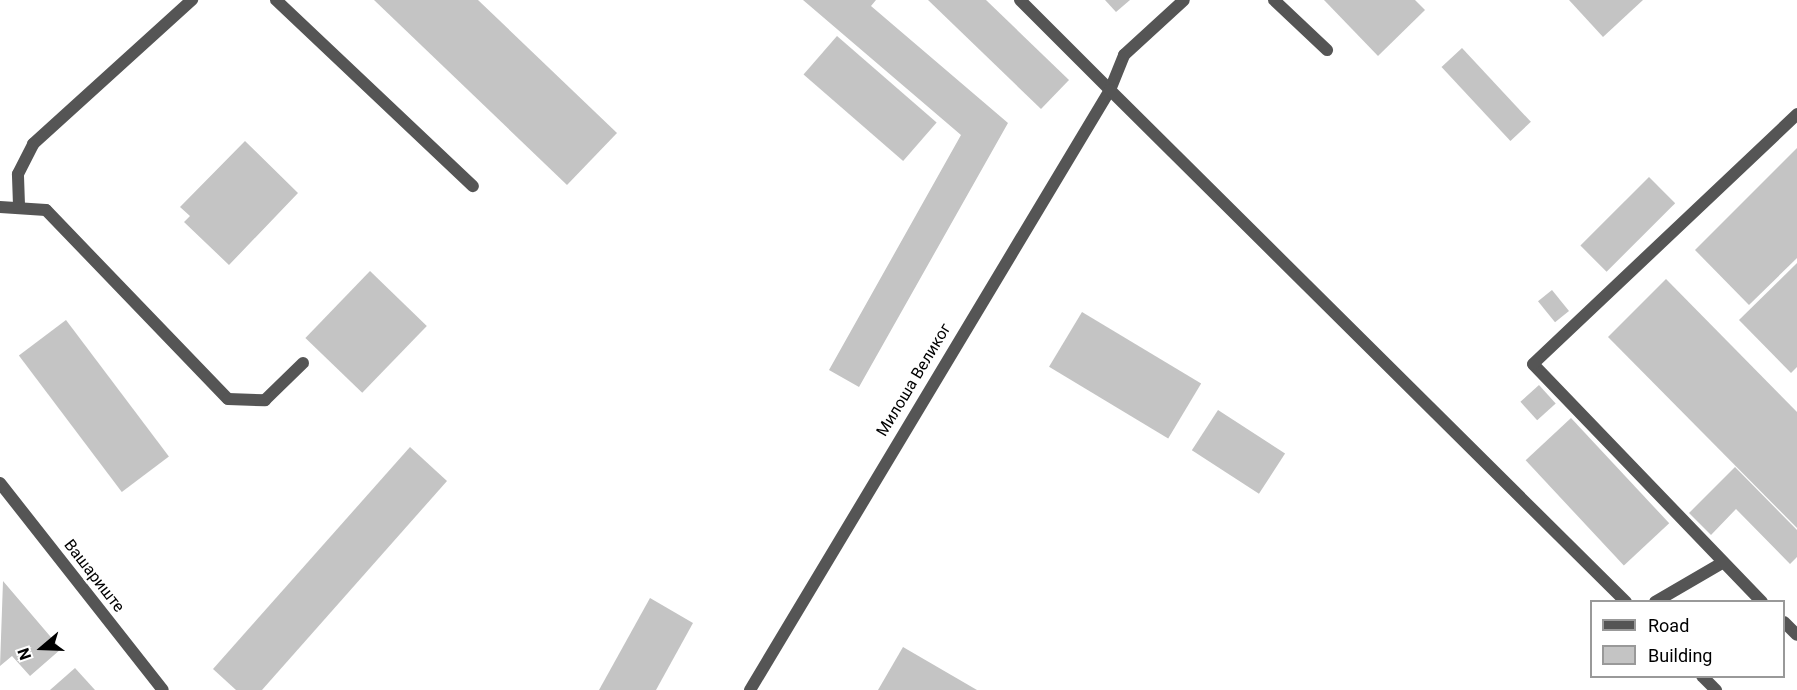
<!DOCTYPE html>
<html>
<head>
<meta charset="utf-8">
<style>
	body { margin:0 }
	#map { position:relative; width:1797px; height:690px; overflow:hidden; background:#fff; font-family:Roboto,sans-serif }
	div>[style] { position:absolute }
	.building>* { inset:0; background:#c4c4c4; transform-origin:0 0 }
	.lane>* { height:12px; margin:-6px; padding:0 6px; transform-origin:6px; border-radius:6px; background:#555 }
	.street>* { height:12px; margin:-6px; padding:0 6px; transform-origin:6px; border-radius:6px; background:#555 }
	span { translate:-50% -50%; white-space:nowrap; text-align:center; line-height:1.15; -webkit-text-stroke:4.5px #fff; paint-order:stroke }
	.street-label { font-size:16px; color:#000 }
	.legend { position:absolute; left:1590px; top:600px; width:195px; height:78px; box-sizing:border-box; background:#fff; border:2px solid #999; margin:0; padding:8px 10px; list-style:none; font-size:18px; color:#000 }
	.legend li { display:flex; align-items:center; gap:12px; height:30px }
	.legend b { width:30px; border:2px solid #999 }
	.north { position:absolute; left:12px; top:618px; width:60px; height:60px; -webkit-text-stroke:4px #fff; paint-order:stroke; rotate:251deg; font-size:16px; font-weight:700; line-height:24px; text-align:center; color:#000 }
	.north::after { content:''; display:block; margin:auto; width:21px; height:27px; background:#000; clip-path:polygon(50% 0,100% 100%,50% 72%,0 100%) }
</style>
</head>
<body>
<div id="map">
	<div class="building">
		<i style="clip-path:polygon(374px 0,478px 0,617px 133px,567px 185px)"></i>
		<i style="clip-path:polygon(803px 0,876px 0,871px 6px,1008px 123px,859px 387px,829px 370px,961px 135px)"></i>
		<i style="clip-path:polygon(928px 0,986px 0,1069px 80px,1041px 109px)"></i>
		<i style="clip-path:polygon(1105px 0,1130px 0,1116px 12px)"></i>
		<i style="clip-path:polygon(1324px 0,1415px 0,1425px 10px,1378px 56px)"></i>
		<i style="clip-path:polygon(1569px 0,1643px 0,1603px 37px)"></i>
		<i style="left:837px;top:36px;width:132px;height:51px;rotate:41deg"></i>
		<i style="left:1462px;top:48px;width:101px;height:28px;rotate:47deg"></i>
		<i style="clip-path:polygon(245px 141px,298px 193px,229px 265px,184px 222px,190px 216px,180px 207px)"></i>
		<i style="clip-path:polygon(1797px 148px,1797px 258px,1749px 305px,1695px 250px)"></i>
		<i style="left:1649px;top:177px;width:37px;height:97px;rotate:45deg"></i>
		<i style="clip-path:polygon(1797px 263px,1797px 367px,1791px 373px,1739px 320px)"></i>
		<i style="left:370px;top:271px;width:79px;height:93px;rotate:44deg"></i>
		<i style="clip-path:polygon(1666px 279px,1797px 412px,1797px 528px,1608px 337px)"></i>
		<i style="left:1552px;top:290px;width:27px;height:18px;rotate:51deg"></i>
		<i style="left:1082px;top:312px;width:139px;height:64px;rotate:31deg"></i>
		<i style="left:66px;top:320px;width:171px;height:59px;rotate:53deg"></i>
		<i style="left:1539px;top:385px;width:25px;height:25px;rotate:48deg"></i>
		<i style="left:1218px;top:410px;width:80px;height:48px;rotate:33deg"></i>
		<i style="left:1571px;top:418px;width:144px;height:62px;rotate:47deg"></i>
		<i style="clip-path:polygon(410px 447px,447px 481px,262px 690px,236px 690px,213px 669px)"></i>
		<i style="clip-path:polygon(1735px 467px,1797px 530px,1797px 557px,1790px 564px,1736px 509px,1711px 535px,1689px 513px)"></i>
		<i style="clip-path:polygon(3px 581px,61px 649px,30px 676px,12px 656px,0 666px)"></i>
		<i style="clip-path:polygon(650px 598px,693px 623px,656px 690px,599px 690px)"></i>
		<i style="clip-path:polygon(903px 647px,977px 690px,878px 690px)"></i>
		<i style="clip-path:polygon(75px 668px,95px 690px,50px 690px)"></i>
	</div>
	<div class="lane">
		<i style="left:276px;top:0;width:271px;rotate:43.4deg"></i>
		<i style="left:1020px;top:0;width:127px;rotate:45deg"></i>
		<i style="left:1110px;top:90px;width:38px;rotate:-68deg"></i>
		<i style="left:1124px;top:55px;width:81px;rotate:-42.5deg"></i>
		<i style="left:1274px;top:0;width:73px;rotate:43.3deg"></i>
		<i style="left:19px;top:205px;width:31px;rotate:-92deg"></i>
		<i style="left:18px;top:174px;width:34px;rotate:-63deg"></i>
		<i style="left:33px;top:144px;width:215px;rotate:-42.2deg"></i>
		<i style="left:0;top:207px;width:46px;rotate:3.7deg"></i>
		<i style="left:46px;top:210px;width:262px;rotate:46.1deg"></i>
		<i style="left:228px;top:399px;width:37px;rotate:2deg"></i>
		<i style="left:265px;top:400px;width:53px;rotate:-44.2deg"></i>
		<i style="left:1655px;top:602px;width:78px;rotate:-30.2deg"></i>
		<i style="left:1762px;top:602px;width:330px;rotate:-133.9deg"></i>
		<i style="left:1533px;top:364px;width:364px;rotate:-43.4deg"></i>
		<i style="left:1784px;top:622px;width:18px;rotate:45deg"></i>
	</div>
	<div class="street">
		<i style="left:0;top:483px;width:263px;rotate:51.8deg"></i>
		<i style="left:1702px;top:676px;width:20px;rotate:45deg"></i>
		<i style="left:750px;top:690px;width:700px;rotate:-59.04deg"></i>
		<i style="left:1110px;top:90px;width:727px;rotate:44.78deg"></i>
	</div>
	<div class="street-label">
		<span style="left:914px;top:380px;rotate:-59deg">Милоша Великог</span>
		<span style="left:94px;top:576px;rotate:52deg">Вашариште</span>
	</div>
	<ul class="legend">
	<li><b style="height:8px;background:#555"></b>Road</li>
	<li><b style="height:16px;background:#c4c4c4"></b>Building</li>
	</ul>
	<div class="north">N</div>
</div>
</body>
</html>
